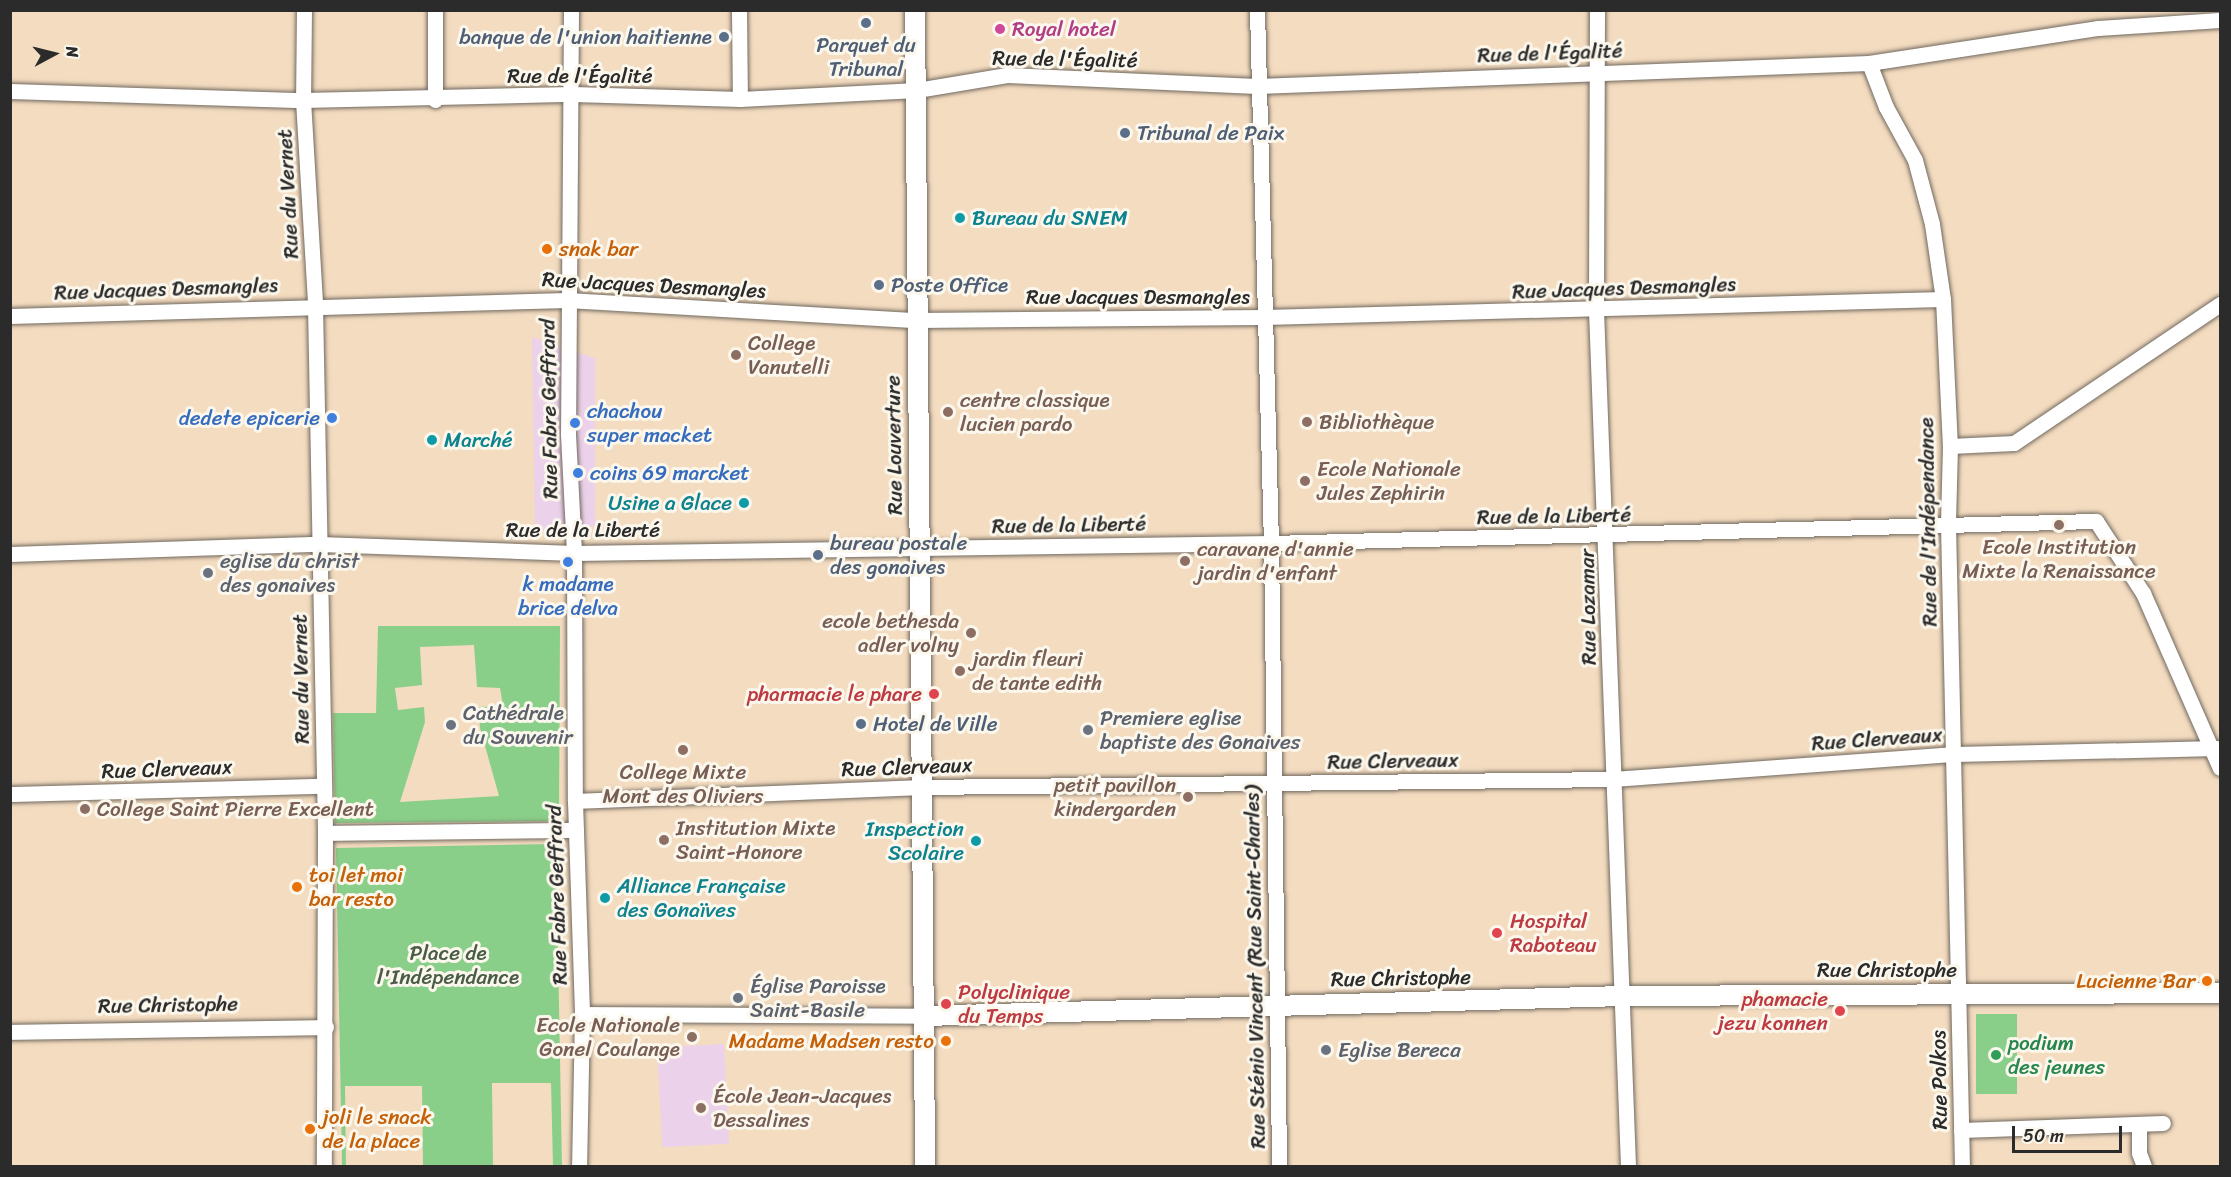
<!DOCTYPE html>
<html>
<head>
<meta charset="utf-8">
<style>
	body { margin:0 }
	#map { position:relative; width:2231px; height:1177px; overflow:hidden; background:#f4dcc0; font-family:Sriracha,sans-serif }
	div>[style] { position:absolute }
	.built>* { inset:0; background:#ecd1ea; transform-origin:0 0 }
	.green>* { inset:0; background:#8acf89; transform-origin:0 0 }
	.roads { filter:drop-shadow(0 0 2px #71695f) drop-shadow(0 0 2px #71695f) }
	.minor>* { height:15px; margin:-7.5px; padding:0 7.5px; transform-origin:7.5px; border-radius:7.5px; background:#fff }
	.tertiary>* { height:20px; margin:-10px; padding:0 10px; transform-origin:10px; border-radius:10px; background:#fff }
	.dots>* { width:16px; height:16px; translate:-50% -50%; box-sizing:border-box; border:3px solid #fbf7ec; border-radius:50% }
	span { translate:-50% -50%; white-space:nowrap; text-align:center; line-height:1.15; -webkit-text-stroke:6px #fbf7ec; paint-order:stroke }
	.hotel-label { font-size:21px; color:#b23c85 }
	.left { translate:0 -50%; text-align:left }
	.service-label { font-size:21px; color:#4e5e75 }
	.right { translate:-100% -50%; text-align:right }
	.street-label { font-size:21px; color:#2b2b2b }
	.culture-label { font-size:21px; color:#0d838f }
	.food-label { font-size:21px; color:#c56008 }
	.education-label { font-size:21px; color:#785e54 }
	.shop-label { font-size:21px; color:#366cbe }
	.worship-label { font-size:21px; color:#5b616d }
	.health-label { font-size:21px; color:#be3a42 }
	.park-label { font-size:21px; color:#485c47 }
	.leisure-label { font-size:21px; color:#27864d }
	.frame { position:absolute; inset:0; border:12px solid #2b2b2b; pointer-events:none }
	.north { position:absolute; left:24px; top:24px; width:60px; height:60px; -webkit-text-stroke:4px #fbf7ec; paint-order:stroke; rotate:83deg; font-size:16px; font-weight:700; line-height:24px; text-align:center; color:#2b2b2b }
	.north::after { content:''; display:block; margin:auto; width:21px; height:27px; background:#2b2b2b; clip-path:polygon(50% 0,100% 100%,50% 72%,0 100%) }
	.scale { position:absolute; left:2012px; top:1126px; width:110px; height:27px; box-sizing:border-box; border:3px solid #2b2b2b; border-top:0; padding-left:8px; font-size:18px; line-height:21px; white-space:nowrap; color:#2b2b2b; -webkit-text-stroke:4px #fbf7ec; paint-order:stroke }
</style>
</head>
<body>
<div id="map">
	<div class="built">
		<i style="clip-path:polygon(532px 337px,595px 358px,595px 526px,535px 533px)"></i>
		<i style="left:724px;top:1044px;width:100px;height:67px;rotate:87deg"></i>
	</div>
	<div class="green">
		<i style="clip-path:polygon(evenodd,378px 626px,560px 626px,559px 821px,335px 823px,333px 713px,376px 713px,378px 626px,474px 645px,477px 687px,500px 688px,503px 706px,478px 707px,480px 728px,499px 796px,400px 802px,425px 722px,424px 707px,398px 710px,395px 688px,422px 685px,420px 647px,474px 645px)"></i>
		<i style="clip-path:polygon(556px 844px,562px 1166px,553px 1166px,551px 1083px,492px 1083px,493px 1166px,423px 1166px,422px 1086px,345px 1086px,346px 1166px,342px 1166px,336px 848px)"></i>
		<i style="left:2017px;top:1014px;width:80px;height:41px;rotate:90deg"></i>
	</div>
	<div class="roads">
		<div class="minor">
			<i style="left:304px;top:10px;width:90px;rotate:90.6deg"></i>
			<i style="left:303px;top:100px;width:205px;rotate:86.6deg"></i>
			<i style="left:315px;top:305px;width:528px;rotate:88.91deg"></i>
			<i style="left:325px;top:833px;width:333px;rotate:90.2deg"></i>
			<i style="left:435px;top:10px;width:90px;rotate:90deg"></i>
			<i style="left:571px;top:10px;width:424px;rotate:90.4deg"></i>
			<i style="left:568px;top:434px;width:119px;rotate:87.1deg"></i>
			<i style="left:574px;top:553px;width:248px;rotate:89.8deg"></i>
			<i style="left:575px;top:801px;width:213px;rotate:88.1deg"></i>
			<i style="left:582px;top:1014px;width:152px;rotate:91.1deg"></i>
			<i style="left:739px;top:10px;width:89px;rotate:89.4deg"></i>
			<i style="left:1257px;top:10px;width:533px;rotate:88.5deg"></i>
			<i style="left:1271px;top:543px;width:623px;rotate:89.26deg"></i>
			<i style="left:1597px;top:10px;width:300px;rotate:90.2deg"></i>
			<i style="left:1596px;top:310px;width:857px;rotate:87.86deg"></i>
			<i style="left:1869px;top:63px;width:47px;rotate:68.9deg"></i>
			<i style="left:1886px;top:107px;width:60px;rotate:61.3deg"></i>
			<i style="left:1915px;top:160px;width:66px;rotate:75.1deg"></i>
			<i style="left:1932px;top:224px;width:76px;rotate:81.7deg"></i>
			<i style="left:1943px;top:299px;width:147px;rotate:87.3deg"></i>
			<i style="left:1950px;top:446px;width:79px;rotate:91.5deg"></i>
			<i style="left:1948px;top:525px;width:641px;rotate:88.75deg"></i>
			<i style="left:10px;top:91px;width:293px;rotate:1.8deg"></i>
			<i style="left:303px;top:100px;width:270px;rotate:-1.3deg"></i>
			<i style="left:573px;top:94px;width:167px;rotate:1.7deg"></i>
			<i style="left:740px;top:99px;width:177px;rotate:-2.9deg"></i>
			<i style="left:917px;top:90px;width:91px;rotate:-9.5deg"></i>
			<i style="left:1007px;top:75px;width:250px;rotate:2.5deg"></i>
			<i style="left:1257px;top:86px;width:612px;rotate:-2.15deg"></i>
			<i style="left:1869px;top:63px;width:232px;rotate:-8.7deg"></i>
			<i style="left:2098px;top:28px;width:122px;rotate:-3.8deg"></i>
			<i style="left:10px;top:316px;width:557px;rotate:-1.65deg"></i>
			<i style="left:567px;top:300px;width:350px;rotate:3.3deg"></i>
			<i style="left:916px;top:320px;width:348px;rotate:-0.5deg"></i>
			<i style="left:1264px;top:317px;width:679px;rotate:-1.52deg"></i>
			<i style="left:1950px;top:446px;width:64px;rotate:-2.7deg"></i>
			<i style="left:2014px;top:443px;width:249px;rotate:-34deg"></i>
			<i style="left:10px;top:554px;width:309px;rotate:-1.9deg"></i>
			<i style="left:319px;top:544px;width:255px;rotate:2deg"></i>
			<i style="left:574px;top:553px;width:697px;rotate:-0.82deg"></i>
			<i style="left:1271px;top:543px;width:825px;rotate:-1.53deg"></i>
			<i style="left:2096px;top:521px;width:86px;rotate:56.9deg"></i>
			<i style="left:2143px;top:593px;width:191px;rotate:66.3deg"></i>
			<i style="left:10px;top:794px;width:314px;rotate:-1.5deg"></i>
			<i style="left:575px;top:801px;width:346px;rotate:-2.3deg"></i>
			<i style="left:921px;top:787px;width:692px;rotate:-0.66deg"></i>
			<i style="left:1613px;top:779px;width:343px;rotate:-4.2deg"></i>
			<i style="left:1955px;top:754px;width:262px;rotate:-1.3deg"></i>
			<i style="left:325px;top:833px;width:251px;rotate:-0.7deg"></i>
			<i style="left:582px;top:1014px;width:342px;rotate:0.3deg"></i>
			<i style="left:10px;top:1032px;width:316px;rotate:-0.9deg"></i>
			<i style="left:2139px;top:1124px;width:29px;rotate:90deg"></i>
			<i style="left:2139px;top:1153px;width:14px;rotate:69deg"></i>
			<i style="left:1961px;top:1130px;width:202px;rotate:-2deg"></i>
		</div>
		<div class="tertiary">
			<i style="left:915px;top:10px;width:1156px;rotate:89.5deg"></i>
			<i style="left:924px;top:1016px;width:698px;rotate:-1.64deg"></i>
			<i style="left:1622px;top:996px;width:598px;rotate:-0.29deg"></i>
		</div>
	</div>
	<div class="dots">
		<i style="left:866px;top:23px;background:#5c6f8a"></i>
		<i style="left:1000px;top:29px;background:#d1479c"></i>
		<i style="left:724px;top:37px;background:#5c6f8a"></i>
		<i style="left:1125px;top:133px;background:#5c6f8a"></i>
		<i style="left:960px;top:218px;background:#0f9aa8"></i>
		<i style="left:547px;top:249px;background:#e8710a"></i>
		<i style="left:879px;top:285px;background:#5c6f8a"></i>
		<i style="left:736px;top:355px;background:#8d6e63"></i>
		<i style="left:948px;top:412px;background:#8d6e63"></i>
		<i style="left:332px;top:418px;background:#3f7fe0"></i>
		<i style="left:1307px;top:422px;background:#8d6e63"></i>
		<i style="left:575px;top:423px;background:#3f7fe0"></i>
		<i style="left:432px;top:440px;background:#0f9aa8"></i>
		<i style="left:578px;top:473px;background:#3f7fe0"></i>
		<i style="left:1305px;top:481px;background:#8d6e63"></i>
		<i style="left:744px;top:503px;background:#0f9aa8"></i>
		<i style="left:2059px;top:525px;background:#8d6e63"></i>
		<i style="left:818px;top:555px;background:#5c6f8a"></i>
		<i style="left:1185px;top:561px;background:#8d6e63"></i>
		<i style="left:568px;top:562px;background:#3f7fe0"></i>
		<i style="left:208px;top:573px;background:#6b7280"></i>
		<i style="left:971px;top:633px;background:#8d6e63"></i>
		<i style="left:960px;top:671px;background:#8d6e63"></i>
		<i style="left:934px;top:694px;background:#e0444e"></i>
		<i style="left:861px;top:724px;background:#5c6f8a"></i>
		<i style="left:451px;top:725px;background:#6b7280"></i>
		<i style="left:1088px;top:730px;background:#6b7280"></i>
		<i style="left:683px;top:750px;background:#8d6e63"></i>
		<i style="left:1188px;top:797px;background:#8d6e63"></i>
		<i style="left:85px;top:809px;background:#8d6e63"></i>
		<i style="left:664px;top:840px;background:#8d6e63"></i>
		<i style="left:976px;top:841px;background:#0f9aa8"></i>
		<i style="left:297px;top:887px;background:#e8710a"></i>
		<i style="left:605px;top:898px;background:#0f9aa8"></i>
		<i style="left:1497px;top:933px;background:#e0444e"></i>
		<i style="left:2207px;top:981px;background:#e8710a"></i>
		<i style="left:738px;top:998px;background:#6b7280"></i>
		<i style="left:946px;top:1004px;background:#e0444e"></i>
		<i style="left:1840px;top:1011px;background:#e0444e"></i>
		<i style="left:692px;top:1037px;background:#8d6e63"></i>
		<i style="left:946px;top:1041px;background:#e8710a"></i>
		<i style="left:1326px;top:1050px;background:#6b7280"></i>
		<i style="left:1996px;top:1055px;background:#2e9e5b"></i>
		<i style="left:701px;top:1108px;background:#8d6e63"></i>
		<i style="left:310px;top:1129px;background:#e8710a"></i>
	</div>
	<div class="hotel-label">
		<span class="left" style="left:1012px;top:29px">Royal hotel</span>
	</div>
	<div class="service-label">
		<span class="right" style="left:712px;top:37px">banque de l'union haitienne</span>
		<span style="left:866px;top:57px">Parquet du<br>Tribunal</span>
		<span class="left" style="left:1137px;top:133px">Tribunal de Paix</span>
		<span class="left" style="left:891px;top:285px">Poste Office</span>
		<span class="left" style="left:830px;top:555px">bureau postale<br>des gonaives</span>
		<span class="left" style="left:873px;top:724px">Hotel de Ville</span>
	</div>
	<div class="street-label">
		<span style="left:1550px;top:53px;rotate:-2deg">Rue de l'Égalité</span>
		<span style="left:1065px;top:59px;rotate:1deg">Rue de l'Égalité</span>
		<span style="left:580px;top:76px">Rue de l'Égalité</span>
		<span style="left:288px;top:194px;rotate:-93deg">Rue du Vernet</span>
		<span style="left:654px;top:285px;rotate:3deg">Rue Jacques Desmangles</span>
		<span style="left:1624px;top:288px;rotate:-2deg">Rue Jacques Desmangles</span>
		<span style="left:166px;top:289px;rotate:-2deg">Rue Jacques Desmangles</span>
		<span style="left:1138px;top:297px">Rue Jacques Desmangles</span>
		<span style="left:549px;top:409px;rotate:-91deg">Rue Fabre Geffrard</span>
		<span style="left:894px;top:445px;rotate:-91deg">Rue Louverture</span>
		<span style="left:1554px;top:516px;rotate:-1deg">Rue de la Liberté</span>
		<span style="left:1928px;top:522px;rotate:-91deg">Rue de l'Indépendance</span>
		<span style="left:1069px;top:525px;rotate:-1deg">Rue de la Liberté</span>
		<span style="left:583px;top:530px">Rue de la Liberté</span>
		<span style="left:1588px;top:607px;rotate:-91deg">Rue Lozamar</span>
		<span style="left:301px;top:679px;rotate:-91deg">Rue du Vernet</span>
		<span style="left:1877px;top:739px;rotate:-4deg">Rue Clerveaux</span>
		<span style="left:1393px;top:761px;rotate:-1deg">Rue Clerveaux</span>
		<span style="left:907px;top:767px;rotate:-2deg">Rue Clerveaux</span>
		<span style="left:167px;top:769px;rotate:-2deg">Rue Clerveaux</span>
		<span style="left:557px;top:895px;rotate:-92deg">Rue Fabre Geffrard</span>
		<span style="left:1255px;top:967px;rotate:-91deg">Rue Sténio Vincent (Rue Saint-Charles)</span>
		<span style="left:1887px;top:970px">Rue Christophe</span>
		<span style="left:1401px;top:978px;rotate:-1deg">Rue Christophe</span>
		<span style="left:168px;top:1005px;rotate:-1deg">Rue Christophe</span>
		<span style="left:1939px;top:1080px;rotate:-91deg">Rue Polkos</span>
	</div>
	<div class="culture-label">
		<span class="left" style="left:972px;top:218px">Bureau du SNEM</span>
		<span class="left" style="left:444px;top:440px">Marché</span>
		<span class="right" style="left:732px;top:503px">Usine a Glace</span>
		<span class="right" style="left:964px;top:841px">Inspection<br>Scolaire</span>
		<span class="left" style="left:617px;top:898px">Alliance Française<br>des Gonaïves</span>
	</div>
	<div class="food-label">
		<span class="left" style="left:559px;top:249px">snak bar</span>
		<span class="left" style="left:309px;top:887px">toi let moi<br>bar resto</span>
		<span class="right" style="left:2195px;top:981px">Lucienne Bar</span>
		<span class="right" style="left:934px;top:1041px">Madame Madsen resto</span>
		<span class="left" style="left:322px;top:1129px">joli le snack<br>de la place</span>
	</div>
	<div class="education-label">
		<span class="left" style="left:748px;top:355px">College<br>Vanutelli</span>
		<span class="left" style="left:960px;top:412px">centre classique<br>lucien pardo</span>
		<span class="left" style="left:1319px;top:422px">Bibliothèque</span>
		<span class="left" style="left:1317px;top:481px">Ecole Nationale<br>Jules Zephirin</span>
		<span style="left:2059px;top:559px">Ecole Institution<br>Mixte la Renaissance</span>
		<span class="left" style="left:1197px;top:561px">caravane d'annie<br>jardin d'enfant</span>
		<span class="right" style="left:959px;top:633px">ecole bethesda<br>adler volny</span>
		<span class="left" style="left:972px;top:671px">jardin fleuri<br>de tante edith</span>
		<span style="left:683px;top:784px">College Mixte<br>Mont des Oliviers</span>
		<span class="right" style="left:1176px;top:797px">petit pavillon<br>kindergarden</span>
		<span class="left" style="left:97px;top:809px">College Saint Pierre Excellent</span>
		<span class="left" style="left:676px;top:840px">Institution Mixte<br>Saint-Honore</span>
		<span class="right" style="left:680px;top:1037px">Ecole Nationale<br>Gonel Coulange</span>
		<span class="left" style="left:713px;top:1108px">École Jean-Jacques<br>Dessalines</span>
	</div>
	<div class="shop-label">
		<span class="left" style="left:587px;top:423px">chachou<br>super macket</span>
		<span class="right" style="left:320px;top:418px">dedete epicerie</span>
		<span class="left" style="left:590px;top:473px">coins 69 marcket</span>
		<span style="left:568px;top:596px">k madame<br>brice delva</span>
	</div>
	<div class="worship-label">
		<span class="left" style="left:220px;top:573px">eglise du christ<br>des gonaives</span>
		<span class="left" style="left:463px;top:725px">Cathédrale<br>du Souvenir</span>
		<span class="left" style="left:1100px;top:730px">Premiere eglise<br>baptiste des Gonaives</span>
		<span class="left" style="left:750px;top:998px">Église Paroisse<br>Saint-Basile</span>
		<span class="left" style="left:1338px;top:1050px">Eglise Bereca</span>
	</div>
	<div class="health-label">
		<span class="right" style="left:922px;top:694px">pharmacie le phare</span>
		<span class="left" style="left:1510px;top:933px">Hospital<br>Raboteau</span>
		<span class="left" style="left:958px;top:1004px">Polyclinique<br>du Temps</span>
		<span class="right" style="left:1828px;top:1011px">phamacie<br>jezu konnen</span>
	</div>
	<div class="park-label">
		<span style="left:448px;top:965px">Place de<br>l'Indépendance</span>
	</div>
	<div class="leisure-label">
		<span class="left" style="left:2008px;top:1055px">podium<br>des jeunes</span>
	</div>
	<div class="frame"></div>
	<div class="north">N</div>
	<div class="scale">50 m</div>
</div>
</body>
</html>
